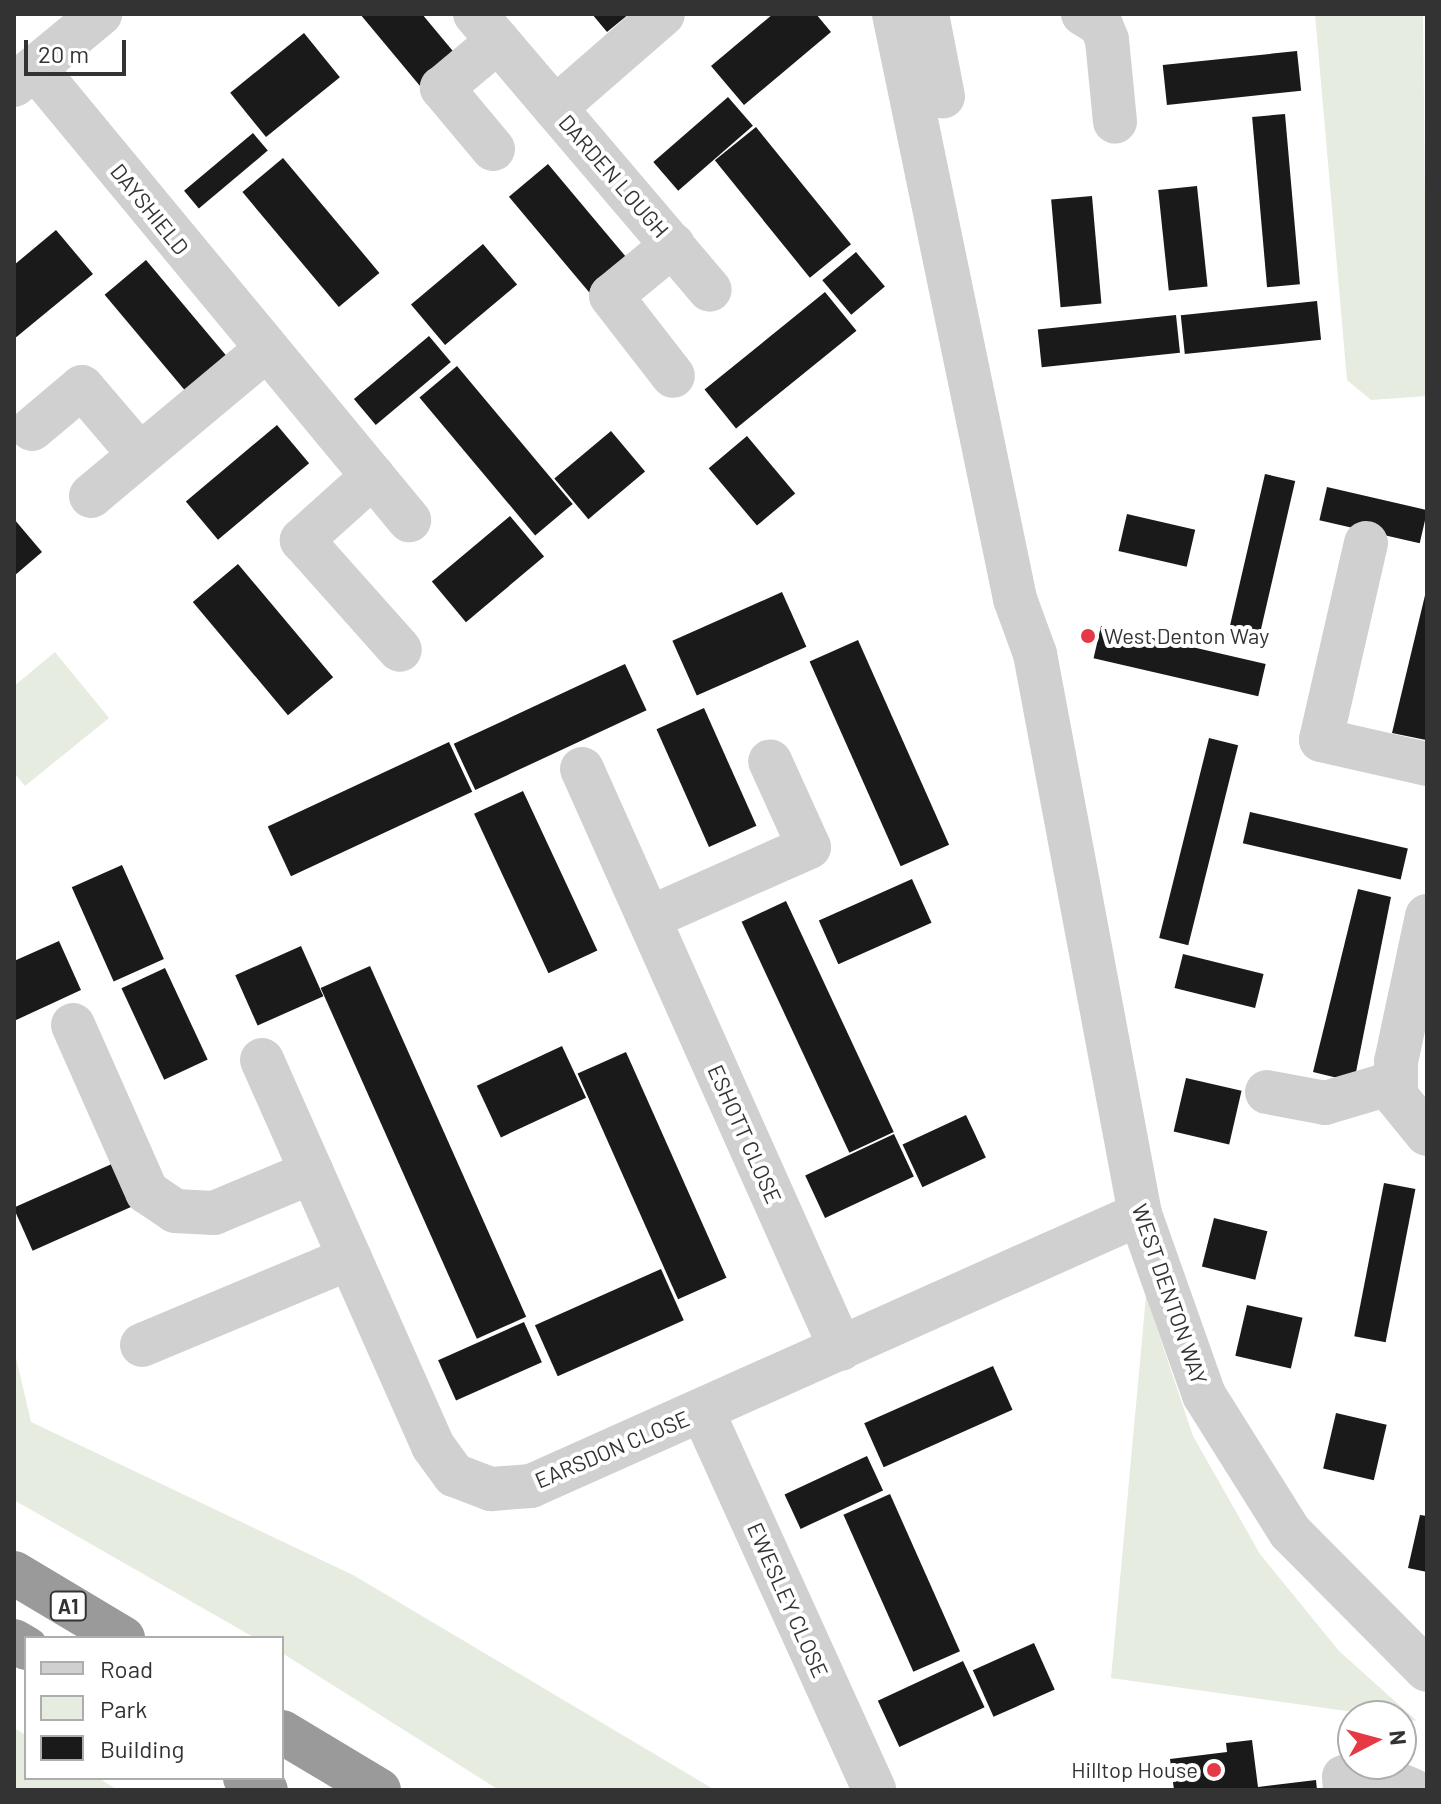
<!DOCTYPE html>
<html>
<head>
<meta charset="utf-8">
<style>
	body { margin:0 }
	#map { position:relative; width:1441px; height:1804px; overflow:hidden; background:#fff; font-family:Barlow,sans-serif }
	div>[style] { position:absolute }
	.green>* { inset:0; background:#e6ecdf }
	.building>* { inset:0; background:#1a1a1a; transform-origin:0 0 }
	.minor>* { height:44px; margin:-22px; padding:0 22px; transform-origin:22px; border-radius:22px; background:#d0d0d0 }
	.highway>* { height:44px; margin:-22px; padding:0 22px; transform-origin:22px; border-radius:22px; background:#9a9a9a }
	.dots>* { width:22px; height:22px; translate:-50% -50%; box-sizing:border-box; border:4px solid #fff; border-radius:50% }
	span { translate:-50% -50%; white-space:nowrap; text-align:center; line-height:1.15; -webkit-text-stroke:8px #fff; paint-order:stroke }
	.shield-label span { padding:2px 6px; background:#fff; border:2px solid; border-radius:6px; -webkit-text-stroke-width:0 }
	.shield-label { font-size:20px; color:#333; font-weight:700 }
	.street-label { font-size:22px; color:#333 }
	.poi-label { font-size:22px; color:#333 }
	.left { translate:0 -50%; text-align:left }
	.right { translate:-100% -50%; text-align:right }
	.frame { position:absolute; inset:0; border:16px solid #333; pointer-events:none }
	.legend { position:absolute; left:24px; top:1636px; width:260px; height:144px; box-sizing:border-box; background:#fff; border:2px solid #adadad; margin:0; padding:10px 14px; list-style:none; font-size:24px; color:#333 }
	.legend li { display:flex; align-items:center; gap:16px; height:40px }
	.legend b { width:40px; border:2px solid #adadad }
	.north { position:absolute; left:1337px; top:1700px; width:80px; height:80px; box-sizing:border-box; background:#fff; border:2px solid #adadad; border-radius:50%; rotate:84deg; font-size:22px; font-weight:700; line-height:32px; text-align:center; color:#333 }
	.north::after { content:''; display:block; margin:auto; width:28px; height:36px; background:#e63946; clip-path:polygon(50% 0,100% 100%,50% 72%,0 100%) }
	.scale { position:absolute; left:24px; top:40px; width:102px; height:36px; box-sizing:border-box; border:4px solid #333; border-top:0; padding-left:10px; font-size:24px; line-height:28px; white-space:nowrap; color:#333; -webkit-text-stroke:6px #fff; paint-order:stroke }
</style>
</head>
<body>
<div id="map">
	<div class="green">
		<i style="clip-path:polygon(1315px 14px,1423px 14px,1427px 396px,1371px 400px,1347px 380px)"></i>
		<i style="clip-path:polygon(55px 652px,109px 718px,25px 786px,14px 773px,14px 686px)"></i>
		<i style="clip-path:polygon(1146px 1296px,1193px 1436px,1260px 1554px,1339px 1651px,1417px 1721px,1111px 1678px)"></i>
		<i style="clip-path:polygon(14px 1349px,31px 1422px,353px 1575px,715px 1790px,499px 1790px,282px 1653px,282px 1638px,255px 1638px,14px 1500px)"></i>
		<i style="clip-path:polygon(14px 1728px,26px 1735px,26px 1778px,98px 1778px,118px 1790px,14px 1790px)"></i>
	</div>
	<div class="building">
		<i style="clip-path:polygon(360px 14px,422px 14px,462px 62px,425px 92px)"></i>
		<i style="clip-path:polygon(592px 14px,629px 14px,607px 32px)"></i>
		<i style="clip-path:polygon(773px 14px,816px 14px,831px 32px,744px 105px,711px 66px)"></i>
		<i style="left:304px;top:33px;width:57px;height:95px;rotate:51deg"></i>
		<i style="left:1297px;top:51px;width:40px;height:135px;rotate:84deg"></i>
		<i style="left:728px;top:97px;width:38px;height:99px;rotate:49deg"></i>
		<i style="left:1285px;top:114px;width:171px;height:33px;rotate:85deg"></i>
		<i style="left:756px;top:127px;width:151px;height:53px;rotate:51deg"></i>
		<i style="left:253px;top:133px;width:23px;height:90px;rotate:50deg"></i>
		<i style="left:283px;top:158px;width:150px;height:53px;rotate:50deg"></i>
		<i style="left:548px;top:164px;width:129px;height:51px;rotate:50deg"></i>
		<i style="left:1197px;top:186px;width:101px;height:39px;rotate:84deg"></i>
		<i style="left:1092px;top:196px;width:108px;height:41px;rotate:85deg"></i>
		<i style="clip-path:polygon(56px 230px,93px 274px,14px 339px,14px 265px)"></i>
		<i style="left:483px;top:244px;width:53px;height:94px;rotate:50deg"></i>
		<i style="left:856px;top:252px;width:45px;height:44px;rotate:50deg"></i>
		<i style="left:146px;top:260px;width:126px;height:54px;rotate:50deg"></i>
		<i style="left:825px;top:292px;width:50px;height:155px;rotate:51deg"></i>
		<i style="left:1317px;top:301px;width:39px;height:137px;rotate:84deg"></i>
		<i style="left:1176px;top:315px;width:38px;height:139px;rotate:84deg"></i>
		<i style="left:429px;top:336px;width:34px;height:98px;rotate:50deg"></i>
		<i style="left:457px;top:366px;width:180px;height:49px;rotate:50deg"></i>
		<i style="left:277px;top:425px;width:50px;height:119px;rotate:50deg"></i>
		<i style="left:611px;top:431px;width:53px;height:74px;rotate:50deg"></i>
		<i style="left:747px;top:436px;width:75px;height:50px;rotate:50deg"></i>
		<i style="left:1265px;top:474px;width:31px;height:166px;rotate:13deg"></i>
		<i style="left:1327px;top:487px;width:103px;height:34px;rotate:13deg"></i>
		<i style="left:1127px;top:514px;width:70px;height:38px;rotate:13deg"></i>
		<i style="left:510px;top:516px;width:53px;height:102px;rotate:50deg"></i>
		<i style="clip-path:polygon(14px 519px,42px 552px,14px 576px)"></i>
		<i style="left:238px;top:564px;width:148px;height:59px;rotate:50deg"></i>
		<i style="clip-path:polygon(1427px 587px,1427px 738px,1426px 740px,1392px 733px)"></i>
		<i style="left:782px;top:592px;width:60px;height:120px;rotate:66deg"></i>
		<i style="left:1101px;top:626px;width:169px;height:33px;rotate:13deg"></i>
		<i style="left:858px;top:640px;width:224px;height:53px;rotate:66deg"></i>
		<i style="left:625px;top:664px;width:51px;height:189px;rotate:65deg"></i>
		<i style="left:704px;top:708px;width:129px;height:52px;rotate:66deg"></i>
		<i style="left:1209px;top:738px;width:30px;height:206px;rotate:14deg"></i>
		<i style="left:449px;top:742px;width:55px;height:200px;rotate:65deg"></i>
		<i style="left:523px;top:791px;width:176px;height:54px;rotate:65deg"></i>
		<i style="left:1250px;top:812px;width:162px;height:32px;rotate:13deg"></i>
		<i style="left:122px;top:865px;width:103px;height:55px;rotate:66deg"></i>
		<i style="left:912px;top:879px;width:48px;height:102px;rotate:66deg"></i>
		<i style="clip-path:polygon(1358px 889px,1391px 897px,1354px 1082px,1313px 1072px)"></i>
		<i style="left:786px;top:901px;width:255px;height:49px;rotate:65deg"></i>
		<i style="clip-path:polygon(59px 941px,81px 990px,14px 1021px,14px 961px)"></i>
		<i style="left:301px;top:946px;width:55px;height:72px;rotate:66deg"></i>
		<i style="left:1183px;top:954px;width:83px;height:35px;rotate:14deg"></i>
		<i style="left:370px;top:966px;width:384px;height:54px;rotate:66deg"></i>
		<i style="left:165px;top:968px;width:101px;height:48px;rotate:65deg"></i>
		<i style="left:562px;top:1046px;width:57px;height:94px;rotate:65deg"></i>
		<i style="left:626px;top:1052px;width:247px;height:53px;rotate:66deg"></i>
		<i style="left:1186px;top:1078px;width:57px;height:55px;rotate:13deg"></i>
		<i style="left:966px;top:1115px;width:47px;height:70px;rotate:65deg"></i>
		<i style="left:894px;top:1134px;width:47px;height:98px;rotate:65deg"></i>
		<i style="left:114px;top:1163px;width:47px;height:110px;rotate:66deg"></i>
		<i style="left:1384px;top:1183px;width:32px;height:156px;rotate:11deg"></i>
		<i style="left:1214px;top:1218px;width:55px;height:50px;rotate:14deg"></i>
		<i style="left:661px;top:1269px;width:56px;height:138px;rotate:66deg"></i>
		<i style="left:1247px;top:1305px;width:57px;height:52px;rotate:13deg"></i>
		<i style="left:524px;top:1322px;width:44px;height:94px;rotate:66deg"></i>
		<i style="left:993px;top:1366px;width:48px;height:141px;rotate:66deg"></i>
		<i style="left:1336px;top:1413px;width:52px;height:57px;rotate:13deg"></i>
		<i style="left:867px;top:1456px;width:38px;height:91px;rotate:65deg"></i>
		<i style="left:890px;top:1494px;width:172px;height:51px;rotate:66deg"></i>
		<i style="clip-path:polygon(1420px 1515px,1427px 1516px,1427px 1572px,1408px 1568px)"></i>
		<i style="left:1034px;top:1643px;width:51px;height:67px;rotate:66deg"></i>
		<i style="left:963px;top:1661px;width:51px;height:94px;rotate:65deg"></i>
		<i style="clip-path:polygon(1252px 1740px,1258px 1787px,1316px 1780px,1317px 1790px,1174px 1790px,1170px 1759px,1227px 1752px,1226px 1743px)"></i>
	</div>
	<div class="minor">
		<i style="left:475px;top:14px;width:362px;rotate:49.6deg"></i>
		<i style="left:894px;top:14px;width:597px;rotate:78.31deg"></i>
		<i style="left:1015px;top:599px;width:59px;rotate:70deg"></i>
		<i style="left:1035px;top:654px;width:570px;rotate:79.38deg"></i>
		<i style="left:1140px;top:1214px;width:192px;rotate:70.5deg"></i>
		<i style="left:1204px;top:1395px;width:162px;rotate:57.9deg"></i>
		<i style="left:1290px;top:1532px;width:194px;rotate:45.2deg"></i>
		<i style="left:927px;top:14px;width:84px;rotate:79deg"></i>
		<i style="left:1083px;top:14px;width:21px;rotate:31deg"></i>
		<i style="left:1101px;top:25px;width:16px;rotate:68deg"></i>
		<i style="left:1107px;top:40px;width:82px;rotate:84.4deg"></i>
		<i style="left:35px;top:68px;width:587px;rotate:50.39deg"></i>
		<i style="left:14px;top:85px;width:112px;rotate:-39.5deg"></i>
		<i style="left:555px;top:108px;width:143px;rotate:-41deg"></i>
		<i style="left:493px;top:149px;width:80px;rotate:-129.9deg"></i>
		<i style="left:442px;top:88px;width:73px;rotate:-40deg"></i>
		<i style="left:673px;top:245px;width:80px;rotate:140.6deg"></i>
		<i style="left:611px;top:296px;width:101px;rotate:52.2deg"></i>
		<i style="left:32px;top:429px;width:65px;rotate:-40deg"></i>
		<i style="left:82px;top:387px;width:89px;rotate:49.5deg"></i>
		<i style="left:373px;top:476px;width:96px;rotate:138deg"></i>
		<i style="left:302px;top:540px;width:147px;rotate:48.3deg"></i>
		<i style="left:91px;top:496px;width:229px;rotate:-39.9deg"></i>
		<i style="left:1366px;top:543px;width:202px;rotate:102.9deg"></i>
		<i style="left:1321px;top:740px;width:109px;rotate:12.8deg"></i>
		<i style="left:582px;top:769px;width:635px;rotate:65.94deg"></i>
		<i style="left:1427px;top:916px;width:149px;rotate:102deg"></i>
		<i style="left:1396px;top:1062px;width:34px;rotate:90deg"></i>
		<i style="left:1396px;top:1096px;width:49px;rotate:50.8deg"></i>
		<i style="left:649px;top:918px;width:175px;rotate:-23.9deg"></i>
		<i style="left:809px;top:847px;width:94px;rotate:-114.4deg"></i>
		<i style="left:73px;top:1025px;width:183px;rotate:66.1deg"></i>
		<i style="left:147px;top:1192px;width:34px;rotate:34deg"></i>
		<i style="left:175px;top:1211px;width:39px;rotate:3deg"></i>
		<i style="left:214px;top:1213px;width:106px;rotate:-22.7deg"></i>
		<i style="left:262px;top:1060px;width:422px;rotate:66.1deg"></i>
		<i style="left:433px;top:1446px;width:36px;rotate:54deg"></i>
		<i style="left:454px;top:1475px;width:40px;rotate:21deg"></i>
		<i style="left:491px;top:1489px;width:40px;rotate:-4.3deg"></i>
		<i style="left:531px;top:1486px;width:667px;rotate:-24.07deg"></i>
		<i style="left:1267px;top:1092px;width:59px;rotate:10.7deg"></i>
		<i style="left:1325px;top:1103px;width:74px;rotate:-16.5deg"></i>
		<i style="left:142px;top:1345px;width:225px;rotate:-22.7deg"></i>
		<i style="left:702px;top:1410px;width:417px;rotate:65.6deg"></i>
		<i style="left:1345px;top:1790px;width:13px;rotate:-94deg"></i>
		<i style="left:1344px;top:1777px;width:21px;rotate:-19deg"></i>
		<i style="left:1364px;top:1770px;width:52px;rotate:22.6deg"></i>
	</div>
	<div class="highway">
		<i style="left:14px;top:1573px;width:127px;rotate:30.8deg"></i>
		<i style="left:14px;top:1641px;width:14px;rotate:30deg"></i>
		<i style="left:282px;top:1732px;width:113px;rotate:30.9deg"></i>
		<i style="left:245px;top:1778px;width:24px;rotate:30deg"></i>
	</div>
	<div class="dots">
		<i style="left:1088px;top:636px;background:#e63946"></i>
		<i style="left:1214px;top:1770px;background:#e63946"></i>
	</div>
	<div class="shield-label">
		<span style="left:68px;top:1606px">A1</span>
	</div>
	<div class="street-label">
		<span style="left:614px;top:176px;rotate:49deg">DARDEN LOUGH</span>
		<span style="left:150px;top:209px;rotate:51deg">DAYSHIELD</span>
		<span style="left:745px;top:1134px;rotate:66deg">ESHOTT CLOSE</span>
		<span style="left:1170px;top:1294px;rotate:71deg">WEST DENTON WAY</span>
		<span style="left:612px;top:1449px;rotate:-23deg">EARSDON CLOSE</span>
		<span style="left:788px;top:1600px;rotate:66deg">EWESLEY CLOSE</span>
	</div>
	<div class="poi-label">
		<span class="left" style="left:1104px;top:636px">West Denton Way</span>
		<span class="right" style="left:1198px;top:1770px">Hilltop House</span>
	</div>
	<div class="frame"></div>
	<ul class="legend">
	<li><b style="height:10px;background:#d0d0d0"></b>Road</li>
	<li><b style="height:22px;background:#e6ecdf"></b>Park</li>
	<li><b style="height:22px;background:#1a1a1a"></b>Building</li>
	</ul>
	<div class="north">N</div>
	<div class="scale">20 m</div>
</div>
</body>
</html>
